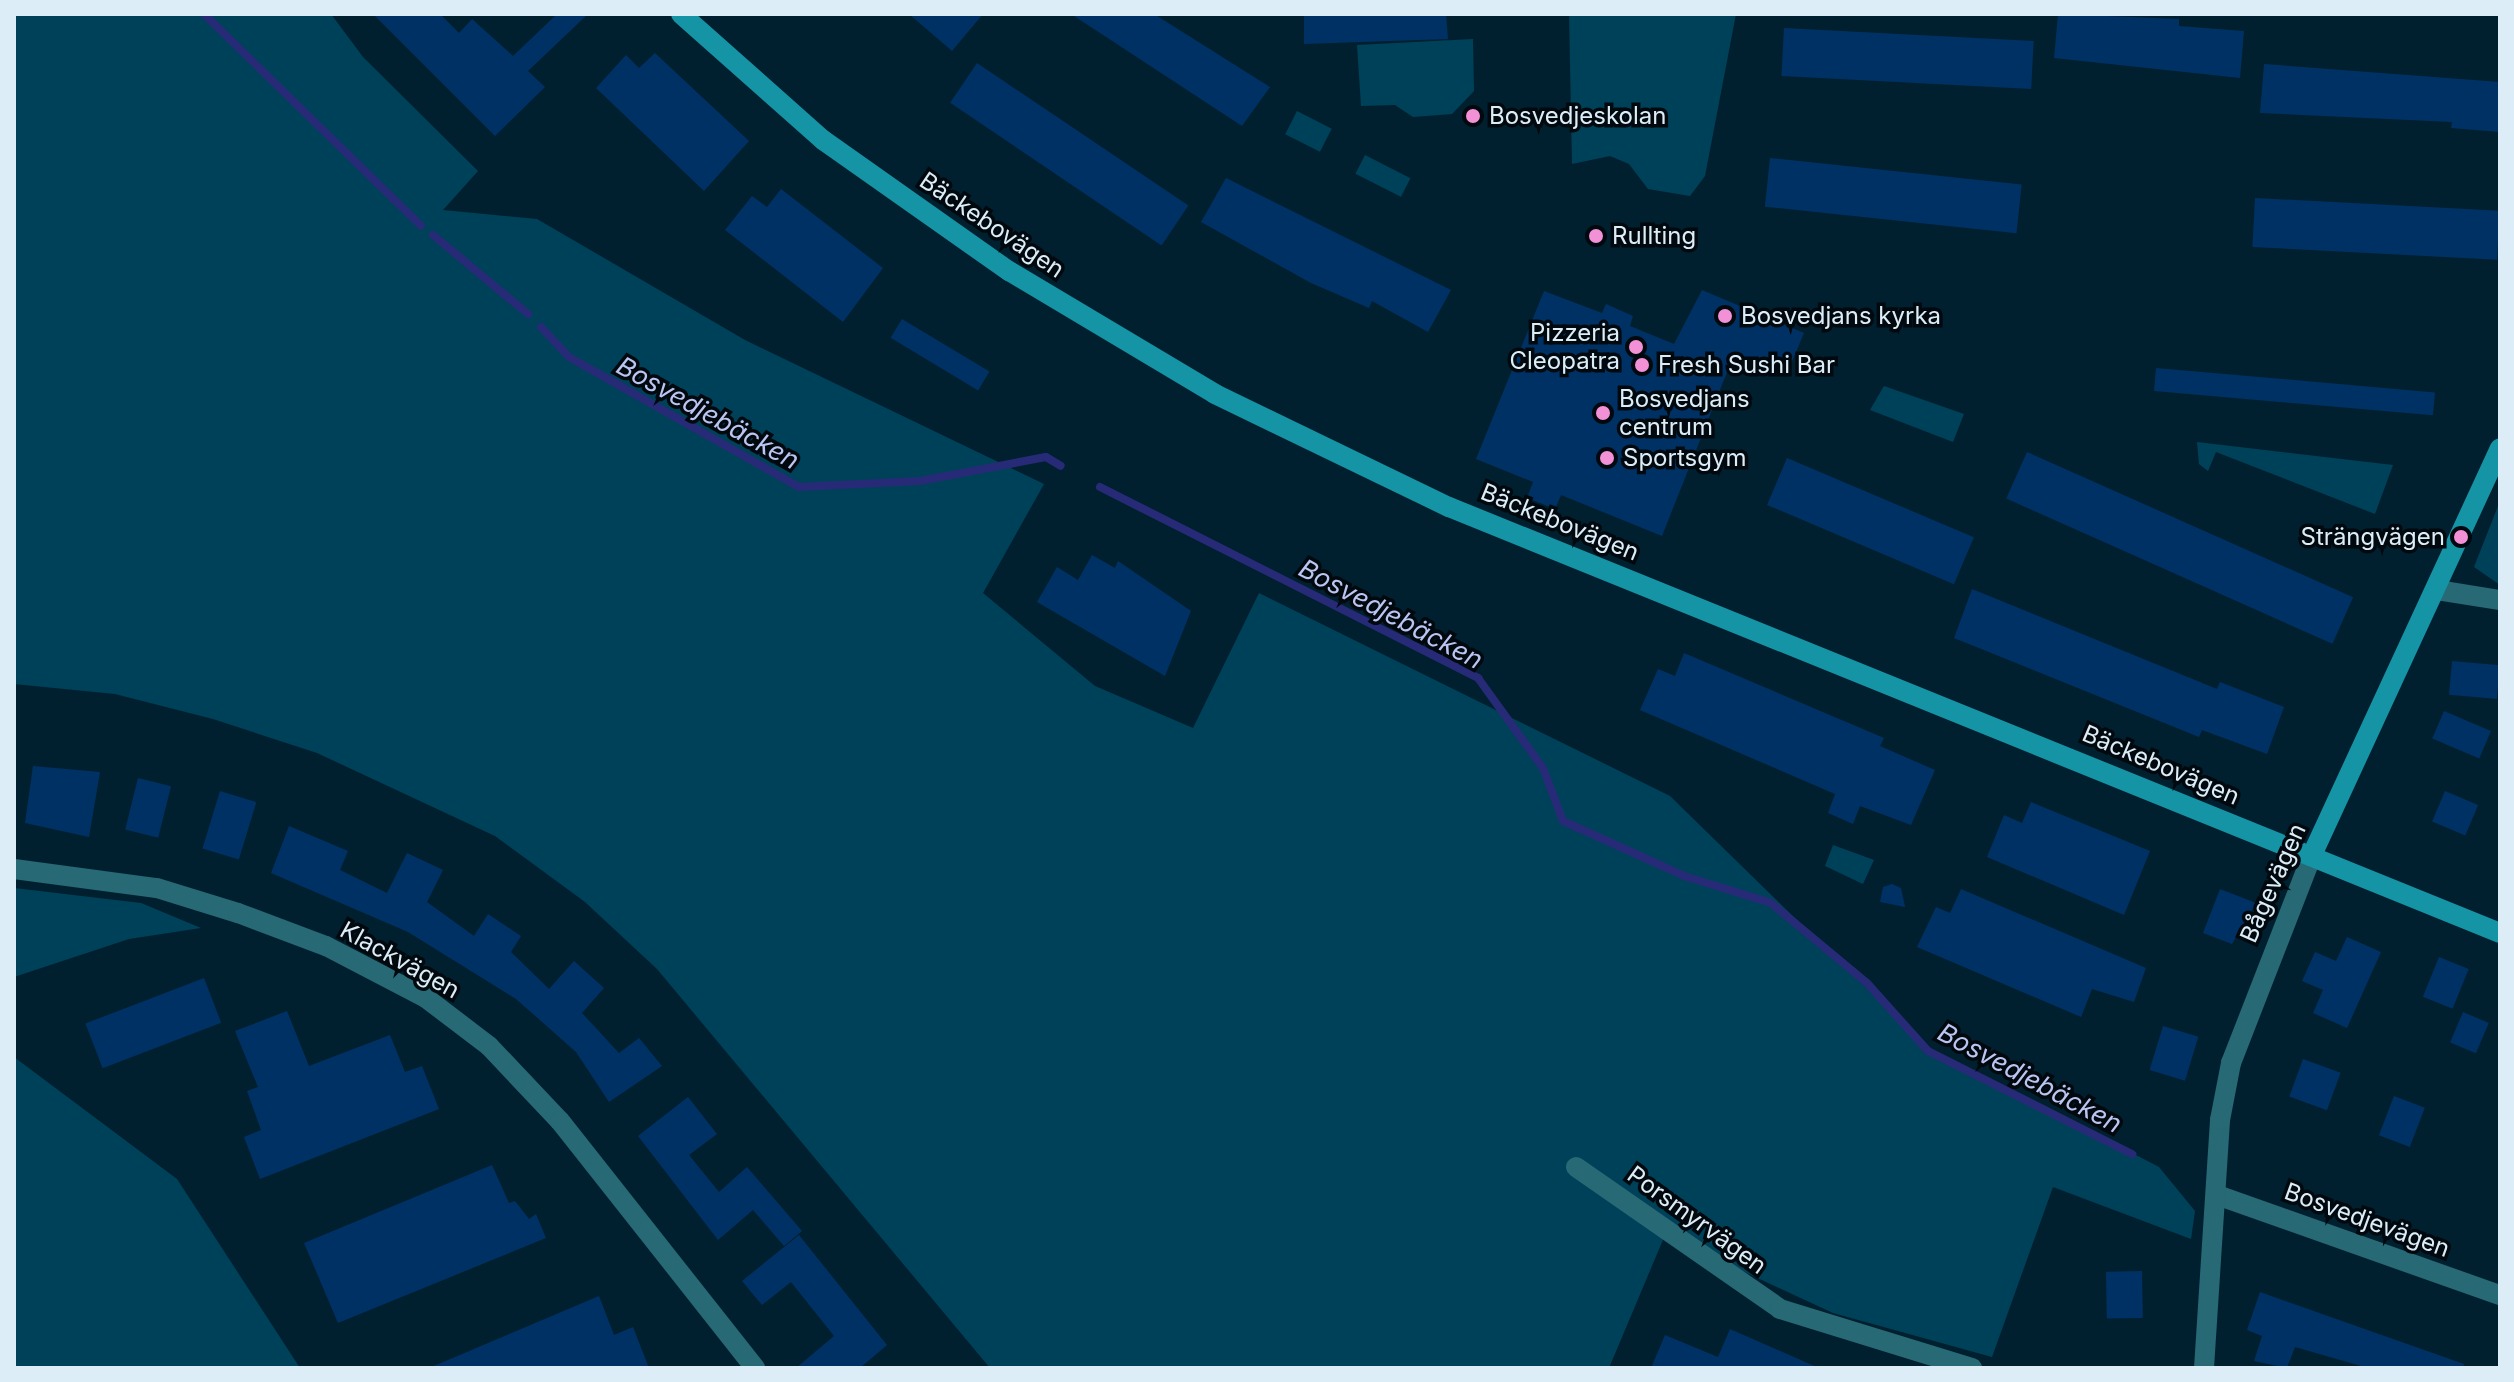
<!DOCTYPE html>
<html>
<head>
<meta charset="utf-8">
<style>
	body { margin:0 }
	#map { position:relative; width:2514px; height:1382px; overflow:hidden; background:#00202f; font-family:Inter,sans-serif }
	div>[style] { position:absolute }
	.green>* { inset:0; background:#00415a; transform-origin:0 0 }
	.stream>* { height:8px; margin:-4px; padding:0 4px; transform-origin:4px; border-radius:4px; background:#272b77 }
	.building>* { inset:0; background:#003164; transform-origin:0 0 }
	.street>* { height:20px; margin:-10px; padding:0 10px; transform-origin:10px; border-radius:10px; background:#276974 }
	.secondary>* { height:20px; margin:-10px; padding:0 10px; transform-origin:10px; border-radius:10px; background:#1594a6 }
	.dots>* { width:22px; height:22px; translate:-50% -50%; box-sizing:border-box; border:4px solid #01090f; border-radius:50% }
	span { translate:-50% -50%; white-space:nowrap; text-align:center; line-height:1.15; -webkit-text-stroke:7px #01090f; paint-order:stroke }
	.poi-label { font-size:24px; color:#dcedf7 }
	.left { translate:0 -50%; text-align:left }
	.right { translate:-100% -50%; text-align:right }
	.street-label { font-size:24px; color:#dcedf7 }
	.water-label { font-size:26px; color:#bbc5f1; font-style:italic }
	.frame { position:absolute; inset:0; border:16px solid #dcedf7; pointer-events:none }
</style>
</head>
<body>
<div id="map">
	<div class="green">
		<i style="clip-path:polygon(14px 14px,331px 14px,363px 57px,478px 171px,443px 210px,537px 219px,745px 340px,1044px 484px,983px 593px,1095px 686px,1193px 728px,1259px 593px,1670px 796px,1926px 1046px,2159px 1167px,2195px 1211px,2191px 1239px,2053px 1187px,1992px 1357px,1833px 1313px,1665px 1235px,1609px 1368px,990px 1368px,657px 969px,585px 902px,495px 836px,317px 753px,213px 719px,115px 694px,14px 684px)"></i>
		<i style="clip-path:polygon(1569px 14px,1736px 14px,1705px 176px,1690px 196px,1648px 189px,1629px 164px,1610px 156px,1572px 164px)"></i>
		<i style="clip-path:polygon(1473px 39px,1474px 91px,1452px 114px,1413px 117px,1395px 105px,1361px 106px,1357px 45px)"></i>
		<i style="left:1297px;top:111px;width:39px;height:26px;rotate:27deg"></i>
		<i style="left:1365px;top:155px;width:51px;height:21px;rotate:27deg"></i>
		<i style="clip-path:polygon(1884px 386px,1964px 414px,1953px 442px,1870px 410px)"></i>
		<i style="clip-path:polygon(2197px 442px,2393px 465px,2375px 514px,2216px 452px,2208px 471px,2199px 464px)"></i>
		<i style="clip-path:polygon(2500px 501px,2500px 585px,2474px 567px)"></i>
		<i style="clip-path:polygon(1833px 845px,1874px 860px,1863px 884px,1825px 866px)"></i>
		<i style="clip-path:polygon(14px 888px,141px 903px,201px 928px,129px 939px,14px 977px)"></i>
		<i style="clip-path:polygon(14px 1057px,177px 1179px,300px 1368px,14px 1368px)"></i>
	</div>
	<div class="stream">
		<i style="left:204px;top:14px;width:303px;rotate:44.3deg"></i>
		<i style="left:433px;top:235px;width:124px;rotate:39.7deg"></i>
		<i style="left:541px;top:327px;width:41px;rotate:47deg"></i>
		<i style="left:569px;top:357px;width:264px;rotate:29.5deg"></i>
		<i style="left:799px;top:487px;width:121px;rotate:-2.8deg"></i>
		<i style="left:920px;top:481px;width:128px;rotate:-10.8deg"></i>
		<i style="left:1046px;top:457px;width:17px;rotate:31deg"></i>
		<i style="left:1100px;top:487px;width:424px;rotate:26.8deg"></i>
		<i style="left:1478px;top:678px;width:111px;rotate:54.2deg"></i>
		<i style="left:1543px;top:768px;width:57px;rotate:69.3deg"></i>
		<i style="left:1563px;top:821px;width:133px;rotate:24.4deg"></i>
		<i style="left:1684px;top:876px;width:91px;rotate:17.2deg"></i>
		<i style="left:1771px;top:903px;width:125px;rotate:39.8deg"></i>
		<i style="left:1867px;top:983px;width:91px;rotate:48.1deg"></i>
		<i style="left:1928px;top:1051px;width:229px;rotate:26.8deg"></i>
	</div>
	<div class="building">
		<i style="clip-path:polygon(373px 14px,440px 14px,459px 33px,472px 19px,513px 56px,557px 14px,588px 14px,528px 71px,545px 87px,495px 136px)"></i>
		<i style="clip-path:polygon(909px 14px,983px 14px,952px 51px)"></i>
		<i style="clip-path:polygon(1071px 14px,1154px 14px,1270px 87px,1242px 126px)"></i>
		<i style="clip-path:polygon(1304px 14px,1446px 14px,1448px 39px,1304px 44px)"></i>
		<i style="clip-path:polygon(2058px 14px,2179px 19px,2179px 26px,2244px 31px,2240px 78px,2054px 58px)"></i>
		<i style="left:1784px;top:28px;width:250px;height:48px;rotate:3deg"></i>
		<i style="clip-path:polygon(655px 53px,749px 141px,704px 191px,596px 88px,626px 55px,639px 68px)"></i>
		<i style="left:977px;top:63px;width:255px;height:48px;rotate:34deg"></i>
		<i style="clip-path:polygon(2264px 64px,2500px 82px,2500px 132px,2451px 128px,2452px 122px,2260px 113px)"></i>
		<i style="left:1770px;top:158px;width:253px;height:49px;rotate:6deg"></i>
		<i style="clip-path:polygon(1226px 178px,1451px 290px,1428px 332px,1372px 301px,1369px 308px,1311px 283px,1201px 222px)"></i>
		<i style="clip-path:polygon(781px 189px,883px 268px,843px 322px,725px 230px,752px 196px,767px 207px)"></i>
		<i style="left:2255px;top:198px;width:245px;height:49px;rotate:3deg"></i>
		<i style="clip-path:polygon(1702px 290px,1804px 333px,1788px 371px,1733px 357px,1662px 536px,1561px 495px,1555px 509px,1527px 498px,1533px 482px,1476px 459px,1544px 291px,1602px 313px,1606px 304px,1633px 316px,1630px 326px,1674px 344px)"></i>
		<i style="left:902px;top:319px;width:102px;height:22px;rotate:31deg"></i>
		<i style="left:2156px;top:368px;width:280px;height:23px;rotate:5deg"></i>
		<i style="left:2027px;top:452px;width:357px;height:51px;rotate:24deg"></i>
		<i style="left:1787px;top:458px;width:203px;height:51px;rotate:23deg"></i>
		<i style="clip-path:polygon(1092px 555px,1115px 568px,1118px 561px,1191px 611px,1165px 676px,1037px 602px,1057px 567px,1078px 580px)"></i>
		<i style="clip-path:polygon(1972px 589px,2217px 689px,2220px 682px,2284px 707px,2267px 754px,2202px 730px,2199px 737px,1954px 638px)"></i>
		<i style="clip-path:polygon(1684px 653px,1884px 738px,1880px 746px,1935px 770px,1911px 825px,1860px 806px,1853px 824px,1828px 813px,1835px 794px,1640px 710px,1658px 669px,1675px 676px)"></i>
		<i style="left:2452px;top:661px;width:48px;height:34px;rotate:5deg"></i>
		<i style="left:2444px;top:711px;width:51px;height:30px;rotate:23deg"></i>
		<i style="clip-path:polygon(33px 766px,100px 772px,89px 837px,25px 823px)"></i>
		<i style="left:138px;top:778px;width:34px;height:53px;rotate:14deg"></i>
		<i style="left:220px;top:791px;width:38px;height:60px;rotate:17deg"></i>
		<i style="left:2445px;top:791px;width:36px;height:33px;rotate:23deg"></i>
		<i style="clip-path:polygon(2031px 802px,2150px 851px,2124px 915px,1987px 857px,2004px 815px,2022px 823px)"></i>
		<i style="clip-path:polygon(289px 826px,348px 851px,340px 870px,387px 893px,407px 853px,443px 870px,427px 902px,474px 936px,488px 914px,521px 936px,511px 952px,549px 989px,574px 961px,604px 988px,582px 1013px,619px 1053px,639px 1038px,662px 1066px,609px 1102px,576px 1052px,516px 999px,408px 932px,271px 873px)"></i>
		<i style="clip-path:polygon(1892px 884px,1901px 888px,1905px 907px,1880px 902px,1883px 887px)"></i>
		<i style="clip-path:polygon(1961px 889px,2146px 968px,2134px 1002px,2092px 989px,2081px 1017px,1917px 947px,1936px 907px,1950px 913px)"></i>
		<i style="clip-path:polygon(2220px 889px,2256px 903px,2232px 944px,2203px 933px)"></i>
		<i style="clip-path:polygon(2347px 937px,2381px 952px,2347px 1028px,2313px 1013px,2323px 990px,2302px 981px,2315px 952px,2336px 961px)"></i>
		<i style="left:2439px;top:957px;width:32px;height:43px;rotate:22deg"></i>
		<i style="left:204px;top:978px;width:48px;height:127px;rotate:69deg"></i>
		<i style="clip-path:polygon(287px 1011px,309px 1066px,390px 1035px,405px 1072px,422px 1066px,439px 1109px,260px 1179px,244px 1137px,261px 1130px,247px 1091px,258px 1087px,235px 1031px)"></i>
		<i style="left:2463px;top:1012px;width:28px;height:33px;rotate:23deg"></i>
		<i style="left:2163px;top:1026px;width:37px;height:46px;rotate:17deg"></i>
		<i style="left:2303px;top:1059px;width:40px;height:40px;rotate:20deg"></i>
		<i style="left:2394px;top:1096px;width:33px;height:42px;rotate:21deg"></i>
		<i style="clip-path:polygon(688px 1097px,717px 1134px,689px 1155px,719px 1192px,747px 1167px,802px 1231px,784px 1246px,753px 1210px,718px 1240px,638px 1136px)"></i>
		<i style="clip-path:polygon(492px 1165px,509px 1203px,515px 1201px,529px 1219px,536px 1214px,546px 1238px,338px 1323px,304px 1243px)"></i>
		<i style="clip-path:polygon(799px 1235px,887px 1345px,860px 1368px,796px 1368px,834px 1336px,791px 1282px,762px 1305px,742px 1281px)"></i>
		<i style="left:2142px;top:1271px;width:47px;height:36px;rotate:89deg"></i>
		<i style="clip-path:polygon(2260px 1292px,2464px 1364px,2463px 1368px,2368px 1368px,2295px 1347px,2287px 1368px,2254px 1361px,2262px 1336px,2247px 1330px)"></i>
		<i style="clip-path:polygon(599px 1296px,614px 1335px,633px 1327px,649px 1368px,429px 1368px)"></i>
		<i style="clip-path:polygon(1730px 1329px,1819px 1368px,1651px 1368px,1665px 1335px,1718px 1357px)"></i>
	</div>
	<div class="street">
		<i style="left:2437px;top:590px;width:64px;rotate:9deg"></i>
		<i style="left:14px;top:869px;width:144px;rotate:7.6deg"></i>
		<i style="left:157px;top:888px;width:85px;rotate:17.2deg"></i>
		<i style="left:238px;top:913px;width:94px;rotate:20.6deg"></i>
		<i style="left:326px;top:946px;width:113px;rotate:27.5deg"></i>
		<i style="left:426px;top:998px;width:79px;rotate:37.3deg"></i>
		<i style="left:489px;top:1046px;width:103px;rotate:46.6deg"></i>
		<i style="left:560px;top:1121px;width:315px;rotate:51.7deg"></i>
		<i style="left:1576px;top:1167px;width:249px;rotate:34.8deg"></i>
		<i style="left:1780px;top:1309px;width:201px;rotate:17.1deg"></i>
		<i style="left:2217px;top:1195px;width:300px;rotate:19.5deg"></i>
		<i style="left:2204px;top:1368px;width:249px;rotate:-86.3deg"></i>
		<i style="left:2220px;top:1120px;width:58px;rotate:-79.1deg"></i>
		<i style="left:2231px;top:1063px;width:223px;rotate:-68.7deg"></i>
	</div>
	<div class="secondary">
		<i style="left:681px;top:14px;width:190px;rotate:41.6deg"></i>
		<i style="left:823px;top:140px;width:228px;rotate:35.2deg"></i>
		<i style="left:1009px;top:271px;width:240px;rotate:30.8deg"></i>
		<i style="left:1215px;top:394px;width:260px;rotate:25.8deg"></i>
		<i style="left:1449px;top:507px;width:1134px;rotate:22.06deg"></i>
		<i style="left:2312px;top:855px;width:448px;rotate:-65.2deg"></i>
	</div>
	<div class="dots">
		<i style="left:1473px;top:116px;background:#f391d6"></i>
		<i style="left:1596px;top:236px;background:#f391d6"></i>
		<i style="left:1725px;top:316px;background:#f391d6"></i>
		<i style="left:1636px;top:347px;background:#f391d6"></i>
		<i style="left:1642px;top:365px;background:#f391d6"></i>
		<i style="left:1603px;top:413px;background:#f391d6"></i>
		<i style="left:1607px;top:458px;background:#f391d6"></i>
		<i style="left:2461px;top:537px;background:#f391d6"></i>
	</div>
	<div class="poi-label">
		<span class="left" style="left:1489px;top:116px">Bosvedjeskolan</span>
		<span class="left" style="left:1612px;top:236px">Rullting</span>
		<span class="left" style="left:1741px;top:316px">Bosvedjans kyrka</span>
		<span class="right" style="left:1620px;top:347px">Pizzeria<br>Cleopatra</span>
		<span class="left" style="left:1658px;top:365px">Fresh Sushi Bar</span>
		<span class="left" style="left:1619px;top:413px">Bosvedjans<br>centrum</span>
		<span class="left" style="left:1623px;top:458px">Sportsgym</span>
		<span class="right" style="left:2445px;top:537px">Strängvägen</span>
	</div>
	<div class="street-label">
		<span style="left:992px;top:225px;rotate:34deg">Bäckebovägen</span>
		<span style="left:1560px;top:522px;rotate:22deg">Bäckebovägen</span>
		<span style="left:2161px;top:765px;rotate:23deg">Bäckebovägen</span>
		<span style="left:2273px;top:883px;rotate:-66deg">Bågevägen</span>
		<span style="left:400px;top:960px;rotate:29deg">Klackvägen</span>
		<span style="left:1697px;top:1220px;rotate:36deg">Porsmyrvägen</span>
		<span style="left:2367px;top:1220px;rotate:20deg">Bosvedjevägen</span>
	</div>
	<div class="water-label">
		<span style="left:708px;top:413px;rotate:29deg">Bosvedjebäcken</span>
		<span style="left:1391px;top:614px;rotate:28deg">Bosvedjebäcken</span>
		<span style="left:2030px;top:1078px;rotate:28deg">Bosvedjebäcken</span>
	</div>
	<div class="frame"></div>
</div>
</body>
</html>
